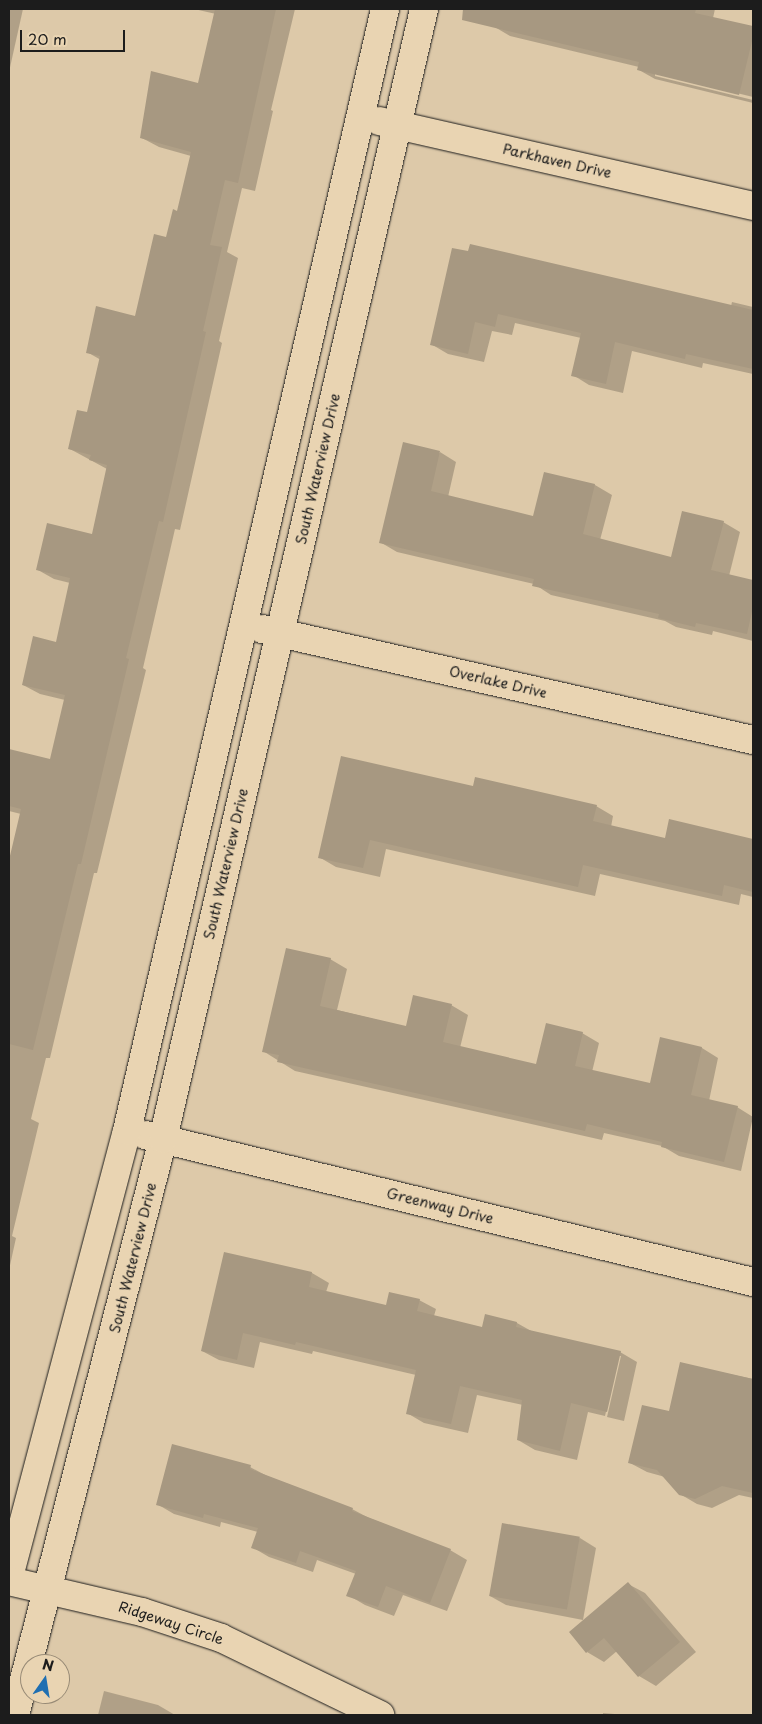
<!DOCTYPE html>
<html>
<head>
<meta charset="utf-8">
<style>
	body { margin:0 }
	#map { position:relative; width:762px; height:1724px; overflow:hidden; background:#ddc9a9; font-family:"Playpen Sans",sans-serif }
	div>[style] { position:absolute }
	.shadow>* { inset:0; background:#0003 }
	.building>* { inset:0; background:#a79881; transform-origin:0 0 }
	.roads { filter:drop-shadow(0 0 1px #1c1c1c) drop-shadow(0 0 1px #1c1c1c) }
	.minor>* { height:28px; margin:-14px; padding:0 14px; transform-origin:14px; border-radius:14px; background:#e9d4b2 }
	span { translate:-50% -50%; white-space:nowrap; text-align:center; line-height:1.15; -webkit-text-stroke:4px #e9d4b2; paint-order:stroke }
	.street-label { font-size:14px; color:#1c1c1c }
	.frame { position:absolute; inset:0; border:10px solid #1c1c1c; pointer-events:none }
	.north { position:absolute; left:20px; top:1654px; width:50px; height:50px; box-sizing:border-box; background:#e9d4b2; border:1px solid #978a76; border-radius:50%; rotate:13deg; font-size:14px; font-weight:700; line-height:20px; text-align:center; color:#1c1c1c }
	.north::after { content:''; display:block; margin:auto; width:18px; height:22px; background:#1f6fb2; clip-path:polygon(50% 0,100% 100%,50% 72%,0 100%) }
	.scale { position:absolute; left:20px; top:30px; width:105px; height:22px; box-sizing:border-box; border:2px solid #1c1c1c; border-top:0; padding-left:6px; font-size:15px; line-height:18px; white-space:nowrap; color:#1c1c1c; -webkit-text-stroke:4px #e9d4b2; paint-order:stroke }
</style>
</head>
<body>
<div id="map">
	<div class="shadow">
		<i style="clip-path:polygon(9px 9px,23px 9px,9px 72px)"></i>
		<i style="clip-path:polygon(194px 9px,295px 9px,271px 110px,273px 111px,255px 191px,242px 188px,227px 252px,238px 258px,219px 341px,222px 343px,180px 530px,175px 529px,143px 668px,146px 670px,97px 873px,94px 873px,50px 1058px,46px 1058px,31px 1119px,39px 1123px,12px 1236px,16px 1238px,9px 1270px,9px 866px,21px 814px,9px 811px,9px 750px,51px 760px,65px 700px,40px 694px,23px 685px,57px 643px,70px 583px,54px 579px,38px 570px,93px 535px,107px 469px,70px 449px,88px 414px,101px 360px,87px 352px,136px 317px,178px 212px,191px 156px,159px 147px,142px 138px,199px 84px,216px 14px)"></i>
		<i style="clip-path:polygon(497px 9px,715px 9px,713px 18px,753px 27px,753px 97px,655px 73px,655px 76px,753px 100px,753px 103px,655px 79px,639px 70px,639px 67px,510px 36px,493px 26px)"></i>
		<i style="clip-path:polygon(453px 249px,731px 306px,732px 302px,753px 307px,753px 374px,703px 363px,702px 368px,632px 351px,623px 393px,589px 385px,573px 375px,581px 338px,515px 323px,512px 335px,492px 331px,484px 362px,448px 354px,431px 344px)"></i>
		<i style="clip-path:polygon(440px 452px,456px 462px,448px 497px,534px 517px,544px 474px,595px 485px,612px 495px,600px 540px,672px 559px,723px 522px,740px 532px,729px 576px,753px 581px,753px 641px,713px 631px,712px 635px,676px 627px,665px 621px,551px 595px,534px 584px,397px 552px,380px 542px)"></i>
		<i style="clip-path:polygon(474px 788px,596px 806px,613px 816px,611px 827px,666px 839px,738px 836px,753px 845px,753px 897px,741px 894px,739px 905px,600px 874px,595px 896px,386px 849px,380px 877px,336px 867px,319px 857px)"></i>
		<i style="clip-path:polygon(330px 959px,347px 969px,337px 1010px,406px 1027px,451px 1005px,468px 1015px,460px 1048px,537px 1065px,582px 1033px,599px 1043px,592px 1072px,651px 1085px,661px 1039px,702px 1048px,718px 1058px,709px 1101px,737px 1107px,753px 1117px,741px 1171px,679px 1156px,662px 1146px,604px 1133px,602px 1140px,295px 1071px,263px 1051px)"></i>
		<i style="clip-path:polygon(225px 1253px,312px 1273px,329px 1283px,326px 1292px,387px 1306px,419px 1300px,436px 1309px,434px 1316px,483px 1328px,486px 1316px,517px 1323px,533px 1332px,620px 1352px,637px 1362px,624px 1421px,607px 1417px,621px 1356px,619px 1356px,605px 1416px,588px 1412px,577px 1460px,535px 1450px,518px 1440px,523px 1405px,477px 1395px,468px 1433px,424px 1423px,407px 1413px,416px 1375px,313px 1351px,312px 1354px,260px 1342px,254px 1368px,219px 1360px,202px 1351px)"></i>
		<i style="clip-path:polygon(681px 1364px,753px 1379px,753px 1498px,739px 1495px,712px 1508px,697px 1504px,680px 1494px,665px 1477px,647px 1472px,630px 1463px,670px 1413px)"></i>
		<i style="clip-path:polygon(250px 1467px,267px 1476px,352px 1509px,369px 1518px,450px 1550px,467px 1560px,447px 1611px,403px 1595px,394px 1616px,365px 1605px,348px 1595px,356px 1574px,317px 1560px,313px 1572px,269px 1557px,252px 1547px,258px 1532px,221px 1522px,220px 1527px,174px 1514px,157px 1504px)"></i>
		<i style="clip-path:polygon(580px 1538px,596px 1548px,583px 1620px,506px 1605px,490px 1596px)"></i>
		<i style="clip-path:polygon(628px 1584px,645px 1593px,696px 1652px,656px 1686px,639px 1676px,617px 1651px,604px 1662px,587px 1652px)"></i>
		<i style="clip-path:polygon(104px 1691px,158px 1705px,175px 1715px,98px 1715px)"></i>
		<i style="clip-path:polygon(603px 1713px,626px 1715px,603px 1715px)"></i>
	</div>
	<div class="building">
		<i style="clip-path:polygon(215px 9px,276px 9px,238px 183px,225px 180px,210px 245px,222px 247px,203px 331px,206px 332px,163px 522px,159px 521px,126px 658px,129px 659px,81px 864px,78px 864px,33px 1050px,9px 1044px,9px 860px,21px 809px,9px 806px,9px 749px,50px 759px,65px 695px,22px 685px,33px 636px,56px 642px,70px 578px,36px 570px,47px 523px,92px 534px,107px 465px,89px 460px,91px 455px,68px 449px,77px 410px,87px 412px,100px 356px,86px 353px,96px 306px,135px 316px,154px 234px,166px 237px,173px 209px,177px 211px,191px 152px,140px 138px,151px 71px,198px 83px)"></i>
		<i style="clip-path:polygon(463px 9px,696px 9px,695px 13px,753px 26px,753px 37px,739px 95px,637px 70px,639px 62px,462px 20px)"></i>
		<i style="clip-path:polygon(470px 244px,753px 310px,753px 369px,686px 354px,685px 359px,615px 342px,606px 384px,571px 376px,581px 333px,498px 314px,495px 327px,475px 322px,468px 354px,430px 345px,452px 248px,468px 251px)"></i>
		<i style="clip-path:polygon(403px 442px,440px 451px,431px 491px,533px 516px,544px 472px,595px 484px,583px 534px,671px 557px,682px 511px,724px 521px,711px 570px,753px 580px,753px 607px,747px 634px,696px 623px,695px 627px,658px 618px,659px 614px,532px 586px,534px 579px,379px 543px)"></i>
		<i style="clip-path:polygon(341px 756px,473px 786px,475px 777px,597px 805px,593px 821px,665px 838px,669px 819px,753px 839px,753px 892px,724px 885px,722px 896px,583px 865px,578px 887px,370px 840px,363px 868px,318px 858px)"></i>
		<i style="clip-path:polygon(286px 948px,331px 958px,320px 1006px,406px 1026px,413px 995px,452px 1004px,443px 1042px,536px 1064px,546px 1023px,583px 1032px,575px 1066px,650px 1083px,660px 1037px,702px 1047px,691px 1095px,738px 1106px,724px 1162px,661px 1147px,662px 1142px,587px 1124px,585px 1131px,277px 1062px,279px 1055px,262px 1052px)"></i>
		<i style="clip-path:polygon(224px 1252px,312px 1272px,309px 1287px,386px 1305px,389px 1292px,420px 1299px,417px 1311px,482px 1327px,485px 1314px,517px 1322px,516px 1327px,621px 1351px,607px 1412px,571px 1403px,560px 1451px,517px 1440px,522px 1400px,460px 1386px,451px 1424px,406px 1414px,416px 1370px,296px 1342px,295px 1345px,243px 1333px,237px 1360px,201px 1351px)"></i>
		<i style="clip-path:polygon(680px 1362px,753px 1379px,753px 1493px,722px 1486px,695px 1499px,679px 1495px,657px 1470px,628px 1463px,642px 1405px,669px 1411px)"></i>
		<i style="clip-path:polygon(172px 1444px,251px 1465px,250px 1469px,353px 1508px,352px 1511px,451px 1549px,430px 1603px,386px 1586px,378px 1607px,346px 1596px,356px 1571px,300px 1551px,296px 1563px,251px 1548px,258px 1528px,204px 1514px,203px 1518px,156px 1505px)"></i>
		<i style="left:502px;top:1523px;width:79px;height:74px;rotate:10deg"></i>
		<i style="clip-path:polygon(628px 1582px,680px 1642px,638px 1677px,604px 1638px,586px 1653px,569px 1632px)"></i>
	</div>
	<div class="roads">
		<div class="minor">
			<i style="left:379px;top:121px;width:384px;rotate:12.8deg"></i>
			<i style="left:262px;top:629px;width:503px;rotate:12.74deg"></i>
			<i style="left:145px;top:1135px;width:626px;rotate:13.59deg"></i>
			<i style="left:9px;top:1577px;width:461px;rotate:-75.2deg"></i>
			<i style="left:127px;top:1131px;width:1151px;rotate:-77.05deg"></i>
			<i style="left:9px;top:1581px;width:137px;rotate:13.1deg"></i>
			<i style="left:142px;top:1612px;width:83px;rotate:18.2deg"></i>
			<i style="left:221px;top:1638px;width:177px;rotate:25.8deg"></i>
			<i style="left:15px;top:1715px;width:595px;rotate:-75.59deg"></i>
			<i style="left:163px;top:1139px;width:1160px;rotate:-76.99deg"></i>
		</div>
	</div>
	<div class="street-label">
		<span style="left:557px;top:161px;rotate:13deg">Parkhaven Drive</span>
		<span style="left:318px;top:469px;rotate:-77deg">South Waterview Drive</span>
		<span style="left:498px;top:682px;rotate:13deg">Overlake Drive</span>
		<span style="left:226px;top:864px;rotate:-77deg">South Waterview Drive</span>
		<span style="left:440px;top:1206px;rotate:14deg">Greenway Drive</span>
		<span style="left:133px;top:1258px;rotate:-76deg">South Waterview Drive</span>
		<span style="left:171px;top:1623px;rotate:18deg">Ridgeway Circle</span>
	</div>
	<div class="frame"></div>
	<div class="north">N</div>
	<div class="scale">20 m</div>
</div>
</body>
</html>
